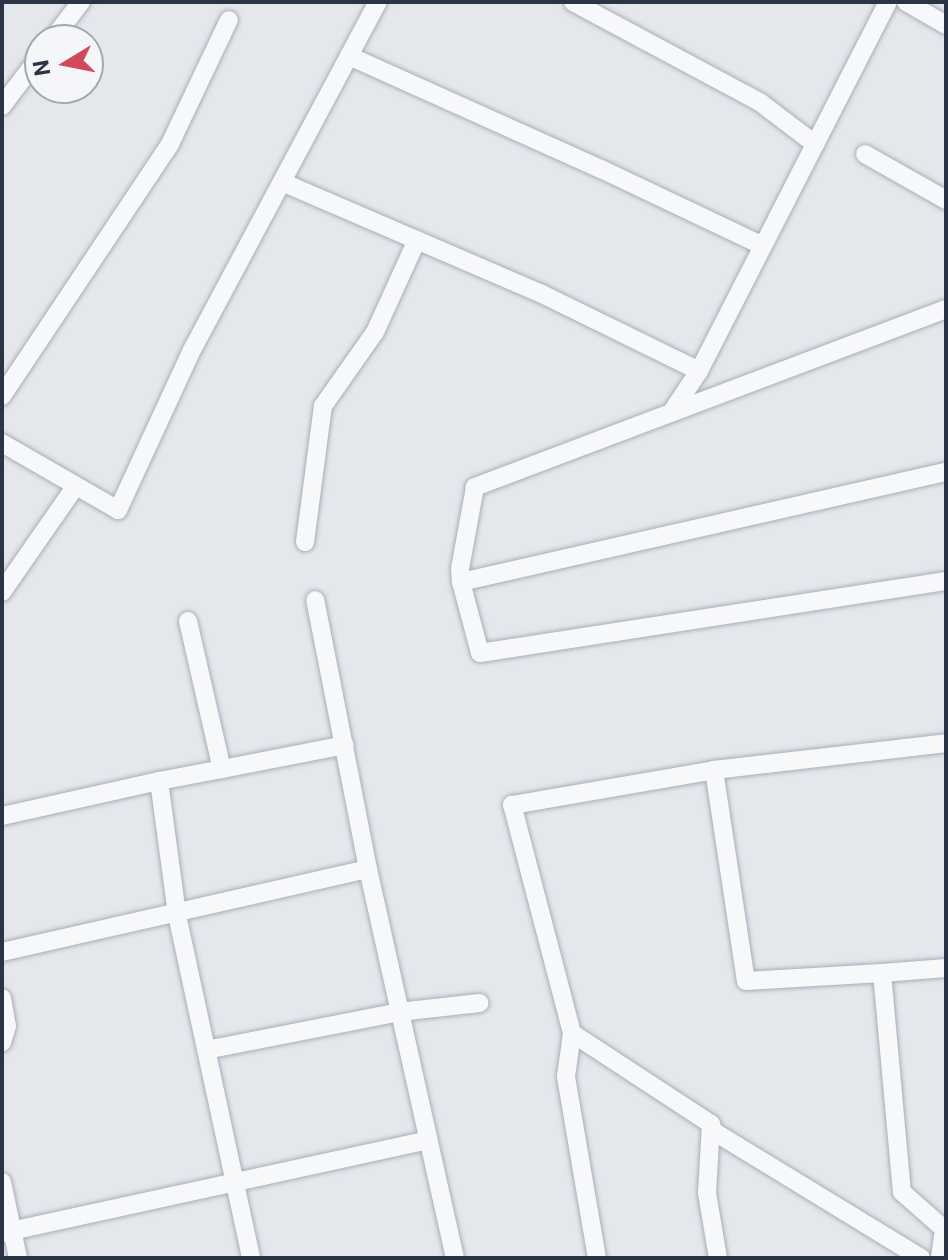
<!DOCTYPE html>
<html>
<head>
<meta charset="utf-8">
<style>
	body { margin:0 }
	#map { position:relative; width:948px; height:1260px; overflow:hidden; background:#e4e7ec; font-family:Roboto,sans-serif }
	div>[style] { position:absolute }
	.roads { filter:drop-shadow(0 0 2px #a9aeb7) drop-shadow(0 0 2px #a9aeb7) }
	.minor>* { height:18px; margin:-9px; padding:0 9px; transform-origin:9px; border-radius:9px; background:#f7f8fa }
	span { translate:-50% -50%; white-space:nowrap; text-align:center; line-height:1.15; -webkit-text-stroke:6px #f4f6f9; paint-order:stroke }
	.frame { position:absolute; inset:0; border:4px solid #2b3445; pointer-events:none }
	.north { position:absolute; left:24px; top:24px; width:80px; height:80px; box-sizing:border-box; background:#f4f6f9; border:2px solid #a4a8b1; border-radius:50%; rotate:260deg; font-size:22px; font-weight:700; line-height:32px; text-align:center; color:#2b3445 }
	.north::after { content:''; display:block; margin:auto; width:28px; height:36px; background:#d1495b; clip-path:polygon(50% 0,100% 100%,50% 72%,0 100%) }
</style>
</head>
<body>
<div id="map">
	<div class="roads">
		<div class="minor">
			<i style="left:573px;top:2px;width:213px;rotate:28.2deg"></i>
			<i style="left:761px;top:103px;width:68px;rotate:37.2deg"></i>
			<i style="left:906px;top:2px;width:46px;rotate:29.9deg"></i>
			<i style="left:52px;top:40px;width:48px;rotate:-52.7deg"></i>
			<i style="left:349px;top:56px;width:276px;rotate:24.2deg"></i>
			<i style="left:601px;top:169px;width:179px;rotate:25.4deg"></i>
			<i style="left:2px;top:106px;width:63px;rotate:-52.8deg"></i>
			<i style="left:865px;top:154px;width:93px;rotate:29.6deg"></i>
			<i style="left:282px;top:182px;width:281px;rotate:23.3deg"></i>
			<i style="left:540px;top:293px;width:177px;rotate:26.1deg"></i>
			<i style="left:946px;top:309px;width:504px;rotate:159.3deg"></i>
			<i style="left:475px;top:487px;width:83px;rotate:100.4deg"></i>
			<i style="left:460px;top:569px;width:13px;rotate:86deg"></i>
			<i style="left:461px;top:582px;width:497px;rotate:-12.8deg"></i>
			<i style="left:2px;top:396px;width:303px;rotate:-56.3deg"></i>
			<i style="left:170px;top:144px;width:137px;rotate:-64.6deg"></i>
			<i style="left:671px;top:413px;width:50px;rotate:-56.3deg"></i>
			<i style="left:699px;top:371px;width:415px;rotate:-62.9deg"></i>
			<i style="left:2px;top:443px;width:134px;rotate:30deg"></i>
			<i style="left:118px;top:510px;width:176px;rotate:-65.2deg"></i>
			<i style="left:192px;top:350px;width:395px;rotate:-61.9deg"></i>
			<i style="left:305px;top:542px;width:137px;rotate:-82.5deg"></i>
			<i style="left:323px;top:406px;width:90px;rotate:-54.9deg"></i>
			<i style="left:375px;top:332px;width:101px;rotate:-65.5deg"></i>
			<i style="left:461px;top:582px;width:73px;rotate:75deg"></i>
			<i style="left:480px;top:653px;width:472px;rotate:-8.8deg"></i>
			<i style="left:2px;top:592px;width:128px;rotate:-55.2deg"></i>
			<i style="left:188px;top:621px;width:152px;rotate:77.1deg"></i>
			<i style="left:222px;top:769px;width:64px;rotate:169.2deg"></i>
			<i style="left:159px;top:781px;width:135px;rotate:82.3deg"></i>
			<i style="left:177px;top:915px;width:351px;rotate:77.8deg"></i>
			<i style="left:222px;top:769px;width:125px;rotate:-11deg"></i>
			<i style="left:714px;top:770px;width:213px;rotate:81.4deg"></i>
			<i style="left:746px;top:981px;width:136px;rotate:-3.4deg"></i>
			<i style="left:882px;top:973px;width:220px;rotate:84.8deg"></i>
			<i style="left:902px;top:1192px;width:56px;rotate:41.4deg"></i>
			<i style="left:944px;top:1229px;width:29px;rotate:98deg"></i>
			<i style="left:2px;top:816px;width:161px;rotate:-12.6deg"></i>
			<i style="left:368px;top:869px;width:399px;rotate:77.4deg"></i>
			<i style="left:2px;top:952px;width:375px;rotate:-12.8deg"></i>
			<i style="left:368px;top:869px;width:274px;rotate:-101.1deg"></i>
			<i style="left:882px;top:973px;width:64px;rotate:-4.5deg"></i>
			<i style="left:2px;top:998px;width:28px;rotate:80deg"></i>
			<i style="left:7px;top:1026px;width:17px;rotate:107deg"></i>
			<i style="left:572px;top:1033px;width:44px;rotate:97.8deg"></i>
			<i style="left:566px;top:1077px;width:184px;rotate:80.3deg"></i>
			<i style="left:206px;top:1050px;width:197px;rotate:-11.1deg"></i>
			<i style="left:399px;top:1012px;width:81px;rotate:-6.4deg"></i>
			<i style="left:711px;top:1124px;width:69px;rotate:93.3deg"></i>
			<i style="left:707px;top:1193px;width:66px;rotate:80.4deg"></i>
			<i style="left:2px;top:1182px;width:78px;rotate:78.1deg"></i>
			<i style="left:2px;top:1233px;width:436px;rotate:-12.3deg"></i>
			<i style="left:921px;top:1258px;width:244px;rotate:-148.6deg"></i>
			<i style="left:713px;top:1131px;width:7px;rotate:-106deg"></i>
			<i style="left:711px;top:1124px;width:166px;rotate:-146.8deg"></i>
			<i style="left:572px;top:1033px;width:236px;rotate:-104.7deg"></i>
			<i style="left:512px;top:805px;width:205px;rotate:-9.8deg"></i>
			<i style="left:714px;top:770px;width:234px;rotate:-6.6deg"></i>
		</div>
	</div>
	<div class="frame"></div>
	<div class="north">N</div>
</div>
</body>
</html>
